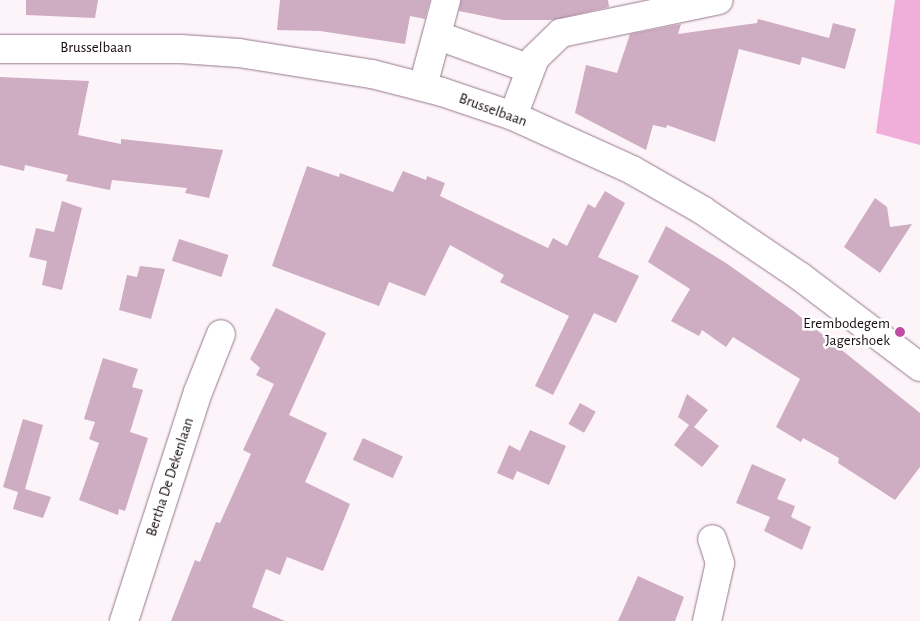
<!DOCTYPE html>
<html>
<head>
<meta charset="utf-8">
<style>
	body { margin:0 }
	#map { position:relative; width:920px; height:621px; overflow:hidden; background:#fcf4f9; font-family:"Alegreya Sans",sans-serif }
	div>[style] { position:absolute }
	.green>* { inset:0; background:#f0afda }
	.building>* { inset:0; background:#ceacc2; transform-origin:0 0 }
	.roads { filter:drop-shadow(0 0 1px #97778c) drop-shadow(0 0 1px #97778c) }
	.minor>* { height:28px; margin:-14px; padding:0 14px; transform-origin:14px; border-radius:14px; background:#fff }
	.major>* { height:28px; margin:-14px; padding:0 14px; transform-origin:14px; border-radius:14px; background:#fff }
	.dots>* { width:14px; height:14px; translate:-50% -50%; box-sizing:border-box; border:2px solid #fff; border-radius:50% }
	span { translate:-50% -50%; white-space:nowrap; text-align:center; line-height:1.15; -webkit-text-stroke:5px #fff; paint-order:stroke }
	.street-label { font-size:15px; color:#160b12 }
	.poi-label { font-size:15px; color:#160b12 }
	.right { translate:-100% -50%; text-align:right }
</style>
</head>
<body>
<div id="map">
	<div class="green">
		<i style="clip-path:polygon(895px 0,920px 0,920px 145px,876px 133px)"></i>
	</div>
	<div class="building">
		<i style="clip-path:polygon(26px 0,98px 0,95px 18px,26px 15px)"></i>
		<i style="clip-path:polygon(280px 0,430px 0,425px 19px,410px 16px,405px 44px,320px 31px,277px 30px)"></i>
		<i style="clip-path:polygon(461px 0,608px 0,609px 7px,553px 20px,503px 20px,459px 11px)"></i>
		<i style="clip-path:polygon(758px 19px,829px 38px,833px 23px,856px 29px,845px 69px,802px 57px,800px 65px,739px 49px,715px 142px,667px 125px,666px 128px,653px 125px,646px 150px,575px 113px,586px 65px,617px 73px,630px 34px,681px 24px,678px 34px,757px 23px)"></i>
		<i style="clip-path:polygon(0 77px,89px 81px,78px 135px,121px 144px,121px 139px,223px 150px,209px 198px,185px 193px,187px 188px,112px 180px,110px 190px,66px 181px,68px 175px,25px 165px,24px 171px,0 165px)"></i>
		<i style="clip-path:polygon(307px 166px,339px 177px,340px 173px,393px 192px,403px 171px,426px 180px,427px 176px,445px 183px,440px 196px,548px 248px,553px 238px,567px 246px,588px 204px,595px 208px,605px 191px,625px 203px,598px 257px,639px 276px,616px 323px,594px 313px,553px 395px,535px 386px,569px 316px,500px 282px,504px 275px,450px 245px,425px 296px,389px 282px,379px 306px,272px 266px)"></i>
		<i style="clip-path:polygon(875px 198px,887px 207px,890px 227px,912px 224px,880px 273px,844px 247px)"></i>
		<i style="clip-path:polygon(62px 201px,82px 208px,62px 290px,42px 285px,47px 261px,29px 257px,36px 228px,54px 232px)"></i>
		<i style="clip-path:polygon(666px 226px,726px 263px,792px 310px,920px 413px,920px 467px,895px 500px,838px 463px,839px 458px,803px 438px,801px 442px,776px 427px,800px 379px,733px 337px,726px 347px,702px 330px,699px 336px,671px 321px,690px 289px,648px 262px)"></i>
		<i style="left:179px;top:239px;width:52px;height:23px;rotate:18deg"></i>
		<i style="clip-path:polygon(140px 266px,165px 269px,151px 319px,119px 310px,127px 275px,137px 277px)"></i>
		<i style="clip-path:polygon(276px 308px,326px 333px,289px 415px,327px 433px,305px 482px,350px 504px,323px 571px,287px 557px,280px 575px,266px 569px,252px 607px,285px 621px,171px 621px,195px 560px,200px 562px,216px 522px,220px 523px,251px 454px,243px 450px,274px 384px,256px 375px,260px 368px,250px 359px)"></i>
		<i style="clip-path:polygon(103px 358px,138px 369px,132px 387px,143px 390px,130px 432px,148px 438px,125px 511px,119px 509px,118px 515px,79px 500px,99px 443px,89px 439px,95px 422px,84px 419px)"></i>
		<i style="clip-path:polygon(687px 394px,708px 410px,694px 427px,719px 446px,702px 467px,674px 445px,689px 425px,678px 417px)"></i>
		<i style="left:580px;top:403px;width:18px;height:24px;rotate:29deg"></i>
		<i style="clip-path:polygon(23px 419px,43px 425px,25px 489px,51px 497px,43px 518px,13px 509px,18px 492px,3px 487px)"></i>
		<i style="clip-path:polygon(530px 430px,566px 446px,549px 485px,517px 471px,513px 480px,497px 473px,509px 445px,520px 451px)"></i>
		<i style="left:363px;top:438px;width:44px;height:24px;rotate:25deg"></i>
		<i style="clip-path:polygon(752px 464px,786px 479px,777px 499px,795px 506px,791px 517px,811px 527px,802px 550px,764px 531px,770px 517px,736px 503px)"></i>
		<i style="clip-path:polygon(638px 576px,684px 597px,675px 621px,618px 621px)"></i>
	</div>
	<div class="roads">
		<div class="minor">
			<i style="left:439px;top:36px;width:97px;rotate:19.9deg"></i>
			<i style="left:423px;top:86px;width:89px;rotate:-75deg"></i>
			<i style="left:513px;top:116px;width:62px;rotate:-69.2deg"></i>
			<i style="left:535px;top:58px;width:36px;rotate:-44deg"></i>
			<i style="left:561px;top:33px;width:161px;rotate:-11.8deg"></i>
			<i style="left:124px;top:621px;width:241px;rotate:-72.1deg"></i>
			<i style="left:198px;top:392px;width:62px;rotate:-68.4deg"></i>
			<i style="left:707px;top:621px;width:59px;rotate:-77.4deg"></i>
			<i style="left:720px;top:563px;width:25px;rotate:-108deg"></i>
		</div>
		<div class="major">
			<i style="left:0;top:49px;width:181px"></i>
			<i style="left:181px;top:49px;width:58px;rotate:3.9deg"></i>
			<i style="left:239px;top:53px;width:135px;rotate:9deg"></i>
			<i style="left:372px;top:74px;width:72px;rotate:14.4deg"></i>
			<i style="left:442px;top:92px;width:75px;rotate:18.7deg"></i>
			<i style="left:513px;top:116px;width:131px;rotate:24.4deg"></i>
			<i style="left:632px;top:170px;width:81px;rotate:29.7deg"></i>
			<i style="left:702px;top:210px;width:120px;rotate:34.1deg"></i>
			<i style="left:801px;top:277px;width:149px;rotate:37.1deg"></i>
		</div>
	</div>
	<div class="dots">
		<i style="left:900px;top:332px;background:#c14ba2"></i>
	</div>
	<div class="street-label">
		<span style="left:96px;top:48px">Brusselbaan</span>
		<span style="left:493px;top:110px;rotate:20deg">Brusselbaan</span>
		<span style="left:170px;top:477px;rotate:-72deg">Bertha De Dekenlaan</span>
	</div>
	<div class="poi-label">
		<span class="right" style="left:890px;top:332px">Erembodegem<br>Jagershoek</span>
	</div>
</div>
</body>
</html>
